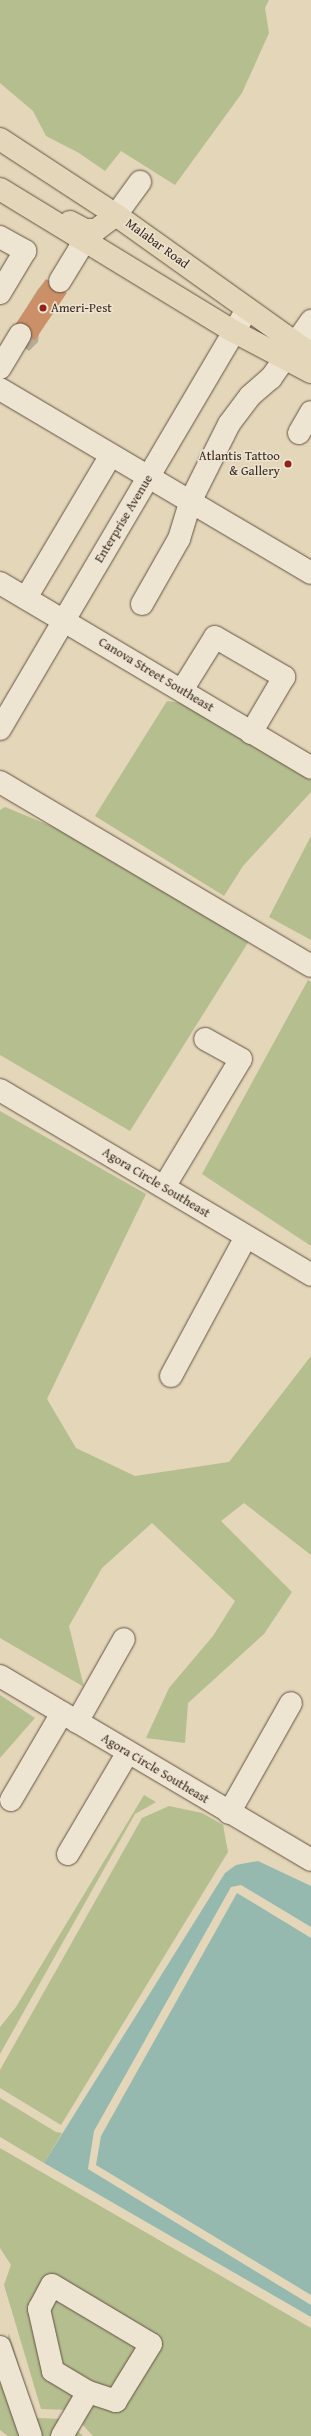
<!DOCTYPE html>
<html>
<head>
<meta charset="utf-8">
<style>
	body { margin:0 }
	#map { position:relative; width:311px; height:2436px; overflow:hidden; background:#e4d6b9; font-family:"Gentium Book Plus",serif }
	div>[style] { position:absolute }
	.green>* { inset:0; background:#b4be8f }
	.water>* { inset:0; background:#95b9af }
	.shadow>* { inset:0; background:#0003 }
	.building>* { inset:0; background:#cb9068; transform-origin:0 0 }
	.roads { filter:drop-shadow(0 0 1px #635342) drop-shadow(0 0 1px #635342) }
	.minor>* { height:22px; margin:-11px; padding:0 11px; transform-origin:11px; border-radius:11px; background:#ede4d2 }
	.major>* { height:22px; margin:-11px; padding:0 11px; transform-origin:11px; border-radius:11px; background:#e4d6b9 }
	.dots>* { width:11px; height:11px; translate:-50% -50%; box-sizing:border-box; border:2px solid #ede4d2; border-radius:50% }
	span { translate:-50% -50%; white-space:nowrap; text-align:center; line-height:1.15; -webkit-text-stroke:3px #ede4d2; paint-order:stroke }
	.street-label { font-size:13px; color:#38271b }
	.poi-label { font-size:13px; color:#38271b }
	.left { translate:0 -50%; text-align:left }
	.right { translate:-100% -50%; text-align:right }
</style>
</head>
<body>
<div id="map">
	<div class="green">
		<i style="clip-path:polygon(0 0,269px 0,265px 8px,269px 33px,242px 93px,175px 185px,121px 151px,105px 171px,79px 153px,46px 136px,33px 111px,0 83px)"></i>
		<i style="clip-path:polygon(167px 701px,182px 703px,311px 780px,311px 792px,243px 866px,224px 896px,95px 816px)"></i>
		<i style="clip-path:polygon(5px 807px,56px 828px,249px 941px,130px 1131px,0 1055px,0 810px)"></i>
		<i style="clip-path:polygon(311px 836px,311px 940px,269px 917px)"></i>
		<i style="clip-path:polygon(308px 980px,311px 982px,311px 1246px,202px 1174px)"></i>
		<i style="clip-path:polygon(0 1111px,146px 1194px,47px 1399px,76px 1448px,135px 1476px,229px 1462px,311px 1356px,311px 1555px,244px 1503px,221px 1521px,292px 1592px,264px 1634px,188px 1703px,185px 1743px,146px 1738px,169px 1688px,213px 1636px,235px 1601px,152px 1523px,102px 1568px,69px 1626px,84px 1687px,0 1638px)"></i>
		<i style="clip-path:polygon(0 1695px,35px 1718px,0 1758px)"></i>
		<i style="clip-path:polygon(144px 1795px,156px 1802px,135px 1814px,0 2054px,0 2027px,16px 2007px)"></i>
		<i style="clip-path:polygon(169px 1806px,202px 1813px,223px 1825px,228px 1852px,61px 2125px,0 2088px,0 2070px,142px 1818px)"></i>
		<i style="clip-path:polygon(0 2098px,56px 2132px,62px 2133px,44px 2163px,0 2137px)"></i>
		<i style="clip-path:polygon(0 2148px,311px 2328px,311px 2436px,93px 2436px,69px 2410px,41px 2409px,4px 2285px,11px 2265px,0 2248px)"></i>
		<i style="clip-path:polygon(9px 2333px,34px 2415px,37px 2418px,65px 2419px,83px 2436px,8px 2436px,0 2430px,0 2369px)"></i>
	</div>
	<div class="water">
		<i style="clip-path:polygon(258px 1861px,311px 1886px,311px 1927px,241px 1885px,231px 1887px,94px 2131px,88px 2169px,311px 2305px,311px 2317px,44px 2163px,225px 1873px,236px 1865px)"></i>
		<i style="clip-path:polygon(237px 1893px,311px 1938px,311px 2295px,96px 2165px,101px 2136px)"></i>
	</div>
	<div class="shadow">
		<i style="clip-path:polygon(46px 280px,38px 342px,29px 351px,8px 337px,38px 289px)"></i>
	</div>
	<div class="building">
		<i style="left:46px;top:279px;width:25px;height:57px;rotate:34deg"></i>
	</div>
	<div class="roads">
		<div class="minor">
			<i style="left:116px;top:215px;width:41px;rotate:-54deg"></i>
			<i style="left:0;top:237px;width:29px;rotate:29deg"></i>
			<i style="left:25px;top:251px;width:49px;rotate:120.8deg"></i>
			<i style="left:60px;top:281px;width:48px;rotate:-58.6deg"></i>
			<i style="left:0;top:368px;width:39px;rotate:-59deg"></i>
			<i style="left:0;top:389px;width:361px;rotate:30.6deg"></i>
			<i style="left:299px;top:433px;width:24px;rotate:-60deg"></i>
			<i style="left:0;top:583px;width:362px;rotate:30.7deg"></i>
			<i style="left:26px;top:598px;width:166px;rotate:-59.3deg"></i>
			<i style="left:142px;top:604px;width:75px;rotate:-60.4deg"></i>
			<i style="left:179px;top:539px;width:39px;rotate:-73deg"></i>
			<i style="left:190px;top:502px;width:87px;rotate:-63.4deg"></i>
			<i style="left:229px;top:424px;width:35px;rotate:-53deg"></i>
			<i style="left:250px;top:396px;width:28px;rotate:-41deg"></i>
			<i style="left:271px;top:378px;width:70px;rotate:-54.9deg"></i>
			<i style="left:182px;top:690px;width:62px;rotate:-58.1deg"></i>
			<i style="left:215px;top:637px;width:80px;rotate:30.1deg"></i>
			<i style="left:284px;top:677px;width:65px;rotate:120.5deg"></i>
			<i style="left:0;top:729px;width:487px;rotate:-59.5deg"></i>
			<i style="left:0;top:782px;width:361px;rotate:30.6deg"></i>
			<i style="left:0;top:1090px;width:362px;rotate:30.7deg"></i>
			<i style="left:164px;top:1187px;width:149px;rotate:-59deg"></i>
			<i style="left:241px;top:1059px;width:41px;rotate:-150.9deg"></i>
			<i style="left:171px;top:1376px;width:158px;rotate:-61.7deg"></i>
			<i style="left:0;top:1676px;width:361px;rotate:30.6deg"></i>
			<i style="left:77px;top:1722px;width:95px;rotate:-60.5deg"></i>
			<i style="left:11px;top:1800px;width:101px;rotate:-59.6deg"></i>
			<i style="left:229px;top:1813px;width:126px;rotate:-60.6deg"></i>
			<i style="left:68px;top:1854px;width:118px;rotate:-59.5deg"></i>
			<i style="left:52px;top:2285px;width:115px;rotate:30.8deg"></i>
			<i style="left:151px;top:2344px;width:67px;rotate:121.6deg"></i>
			<i style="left:116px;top:2401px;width:29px;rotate:-162deg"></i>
			<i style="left:88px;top:2392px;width:41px;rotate:-149deg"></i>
			<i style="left:53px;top:2371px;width:64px;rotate:-102.7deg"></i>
			<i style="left:39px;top:2309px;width:27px;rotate:-62deg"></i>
			<i style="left:0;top:2347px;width:94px;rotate:70.8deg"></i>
			<i style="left:62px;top:2436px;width:51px;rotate:-59.4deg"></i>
		</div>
		<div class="major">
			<i style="left:0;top:139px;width:139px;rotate:33.2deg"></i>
			<i style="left:116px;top:215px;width:239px;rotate:35.5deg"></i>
			<i style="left:0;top:189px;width:273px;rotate:31.4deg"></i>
			<i style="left:233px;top:331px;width:88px;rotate:27.7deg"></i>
			<i style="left:70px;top:222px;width:17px;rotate:28deg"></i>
			<i style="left:85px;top:230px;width:11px"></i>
			<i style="left:96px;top:230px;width:25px;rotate:-37deg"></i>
		</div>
	</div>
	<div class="dots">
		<i style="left:43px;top:308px;background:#8f2418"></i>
		<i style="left:288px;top:464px;background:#8f2418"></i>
	</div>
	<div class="street-label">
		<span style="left:157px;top:244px;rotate:36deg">Malabar Road</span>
		<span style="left:124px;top:519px;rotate:-59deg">Enterprise Avenue</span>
		<span style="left:156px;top:675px;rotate:31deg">Canova Street Southeast</span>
		<span style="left:156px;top:1183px;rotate:31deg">Agora Circle Southeast</span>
		<span style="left:155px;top:1769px;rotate:31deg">Agora Circle Southeast</span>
	</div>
	<div class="poi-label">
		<span class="left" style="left:51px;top:308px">Ameri-Pest</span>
		<span class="right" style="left:280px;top:464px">Atlantis Tattoo<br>&amp; Gallery</span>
	</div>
</div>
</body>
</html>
